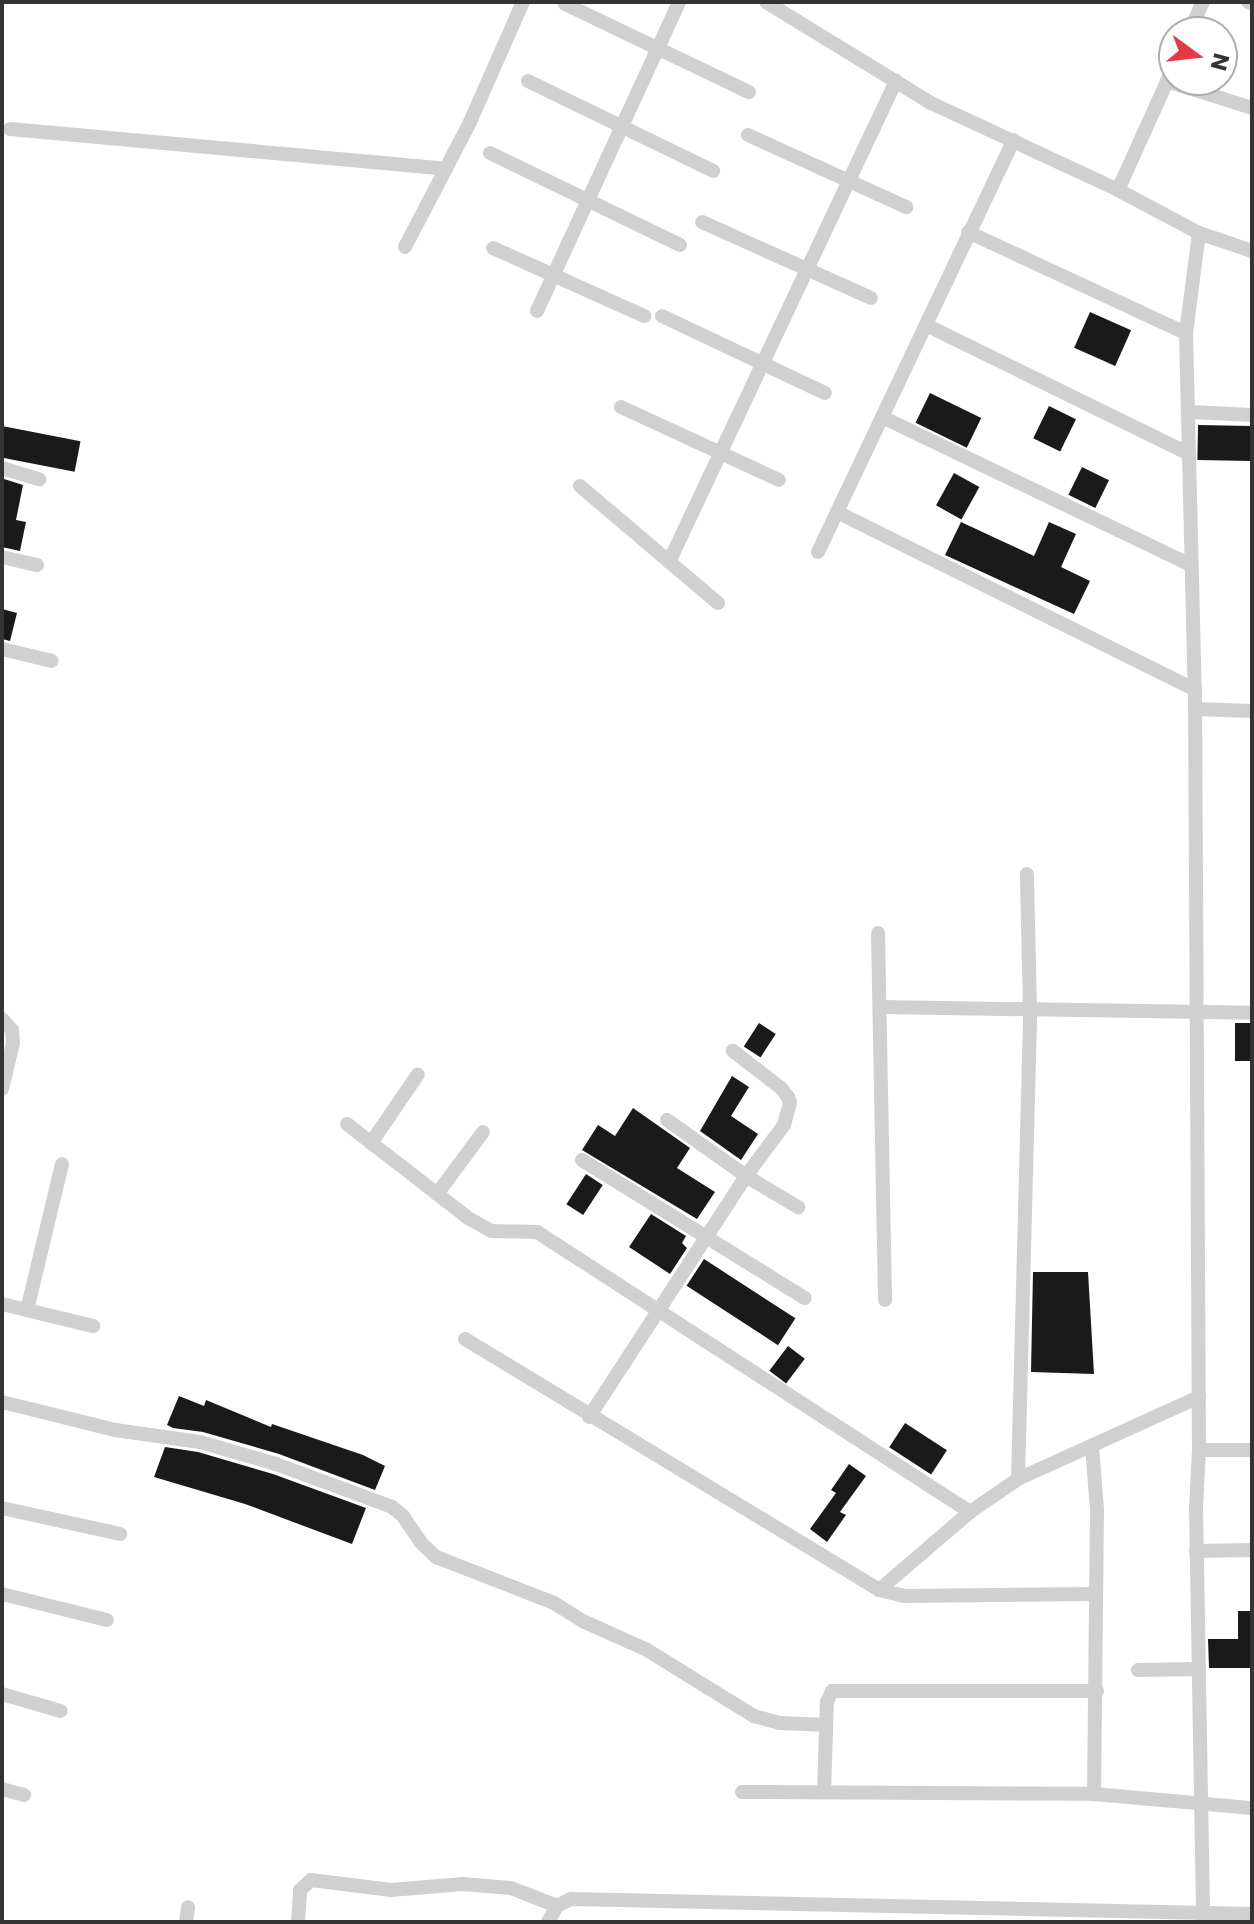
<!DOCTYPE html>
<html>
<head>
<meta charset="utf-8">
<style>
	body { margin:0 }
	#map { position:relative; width:1254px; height:1924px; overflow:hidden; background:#fff; font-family:Poppins,sans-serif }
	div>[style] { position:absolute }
	.building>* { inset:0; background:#1a1a1a; transform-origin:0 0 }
	.street>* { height:14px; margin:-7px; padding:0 7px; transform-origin:7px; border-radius:7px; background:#d0d0d0 }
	span { translate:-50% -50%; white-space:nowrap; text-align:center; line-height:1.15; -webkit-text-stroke:8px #fff; paint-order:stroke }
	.frame { position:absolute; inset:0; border:4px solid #333; pointer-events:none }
	.north { position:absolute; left:1158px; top:16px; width:80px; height:80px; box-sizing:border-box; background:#fff; border:2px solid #adadad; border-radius:50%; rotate:105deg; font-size:22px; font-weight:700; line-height:32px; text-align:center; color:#333 }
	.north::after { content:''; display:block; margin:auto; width:28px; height:36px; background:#e63946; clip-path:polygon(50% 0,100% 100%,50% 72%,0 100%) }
</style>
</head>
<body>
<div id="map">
	<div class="building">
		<i style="left:1090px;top:312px;width:45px;height:39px;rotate:24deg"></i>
		<i style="left:930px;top:393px;width:57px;height:33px;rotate:26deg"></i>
		<i style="left:1049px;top:406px;width:30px;height:36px;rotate:26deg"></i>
		<i style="left:1198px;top:425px;width:54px;height:35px;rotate:1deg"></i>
		<i style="left:2px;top:426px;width:80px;height:31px;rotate:11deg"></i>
		<i style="left:1082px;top:467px;width:30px;height:31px;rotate:26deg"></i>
		<i style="left:954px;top:473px;width:29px;height:37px;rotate:29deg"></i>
		<i style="clip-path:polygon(4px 479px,23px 485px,16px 520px,26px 522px,20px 551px,2px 547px)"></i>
		<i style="clip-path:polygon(961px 522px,1034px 556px,1049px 522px,1076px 534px,1061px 567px,1090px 581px,1074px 614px,945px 555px)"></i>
		<i style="clip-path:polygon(2px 609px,17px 613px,10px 641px,2px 639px)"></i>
		<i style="left:759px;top:1023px;width:20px;height:28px;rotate:33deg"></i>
		<i style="left:1235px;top:1023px;width:17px;height:38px"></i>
		<i style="clip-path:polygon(732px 1076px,749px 1087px,731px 1116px,758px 1134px,741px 1160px,700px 1131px)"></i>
		<i style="clip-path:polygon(633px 1108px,690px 1148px,677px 1168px,715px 1192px,697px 1219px,582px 1150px,598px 1125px,615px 1136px)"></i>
		<i style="left:586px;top:1174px;width:20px;height:36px;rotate:33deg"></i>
		<i style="clip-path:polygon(651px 1214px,686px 1236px,682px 1243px,687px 1248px,670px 1274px,629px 1247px)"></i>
		<i style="left:704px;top:1259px;width:109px;height:32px;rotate:33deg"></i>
		<i style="clip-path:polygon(1033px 1272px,1088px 1272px,1094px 1374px,1031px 1372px)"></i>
		<i style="left:788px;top:1346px;width:21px;height:31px;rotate:37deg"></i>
		<i style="clip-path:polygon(179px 1396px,204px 1406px,206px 1400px,271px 1427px,272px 1424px,363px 1455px,385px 1466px,375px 1490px,279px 1454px,203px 1432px,173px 1428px,167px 1425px)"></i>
		<i style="left:905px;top:1423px;width:50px;height:29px;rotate:33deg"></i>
		<i style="clip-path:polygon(165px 1447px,198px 1452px,273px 1474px,366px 1508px,352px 1544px,245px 1504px,154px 1477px)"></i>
		<i style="clip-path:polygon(849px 1464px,866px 1476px,840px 1512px,846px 1515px,827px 1542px,810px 1529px,836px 1493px,831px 1490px)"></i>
		<i style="clip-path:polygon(1238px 1611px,1252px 1611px,1252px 1668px,1209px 1668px,1208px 1639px,1238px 1639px)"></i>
	</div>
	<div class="street">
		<i style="left:766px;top:2px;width:193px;rotate:31.5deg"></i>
		<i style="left:931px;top:103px;width:206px;rotate:24.9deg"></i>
		<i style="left:1118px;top:190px;width:92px;rotate:28deg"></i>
		<i style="left:1199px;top:233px;width:56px;rotate:18.8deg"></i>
		<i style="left:1248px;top:2px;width:4px;rotate:14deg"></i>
		<i style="left:565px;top:4px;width:204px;rotate:25.6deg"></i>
		<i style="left:1189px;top:32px;width:33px;rotate:-65deg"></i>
		<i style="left:528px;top:81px;width:206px;rotate:25.9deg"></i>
		<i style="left:1167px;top:81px;width:89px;rotate:17.6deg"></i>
		<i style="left:10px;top:129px;width:438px;rotate:5.2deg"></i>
		<i style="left:748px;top:135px;width:174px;rotate:24.5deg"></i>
		<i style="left:490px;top:153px;width:211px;rotate:25.8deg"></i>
		<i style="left:1118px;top:190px;width:136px;rotate:-65.7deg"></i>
		<i style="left:702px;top:222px;width:185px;rotate:24.2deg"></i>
		<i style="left:968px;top:232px;width:240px;rotate:24.9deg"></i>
		<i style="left:1199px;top:233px;width:101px;rotate:97.4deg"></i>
		<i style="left:1186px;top:333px;width:357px;rotate:88.6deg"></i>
		<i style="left:1195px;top:690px;width:760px;rotate:89.7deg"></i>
		<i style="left:1199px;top:1450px;width:58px;rotate:93deg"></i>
		<i style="left:1196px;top:1508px;width:414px;rotate:89deg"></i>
		<i style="left:405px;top:247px;width:141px;rotate:-62.5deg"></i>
		<i style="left:470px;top:122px;width:131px;rotate:-66.2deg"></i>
		<i style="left:493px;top:248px;width:166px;rotate:24.2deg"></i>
		<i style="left:537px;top:311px;width:340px;rotate:-65.3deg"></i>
		<i style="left:662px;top:316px;width:180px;rotate:25.3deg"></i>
		<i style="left:926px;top:325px;width:293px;rotate:26.1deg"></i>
		<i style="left:621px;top:407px;width:174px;rotate:24.8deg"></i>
		<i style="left:1191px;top:412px;width:61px;rotate:2.8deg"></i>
		<i style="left:882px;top:417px;width:343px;rotate:25.6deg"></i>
		<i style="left:2px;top:468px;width:39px;rotate:17deg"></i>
		<i style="left:580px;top:486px;width:181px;rotate:40.3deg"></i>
		<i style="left:837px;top:512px;width:400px;rotate:26.4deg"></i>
		<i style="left:818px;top:552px;width:456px;rotate:-64.6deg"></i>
		<i style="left:2px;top:557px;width:36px;rotate:13deg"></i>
		<i style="left:669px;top:562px;width:532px;rotate:-64.74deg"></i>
		<i style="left:2px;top:649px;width:51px;rotate:13.5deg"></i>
		<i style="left:1195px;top:709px;width:57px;rotate:2deg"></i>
		<i style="left:878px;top:933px;width:367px;rotate:88.9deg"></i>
		<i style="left:882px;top:1007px;width:370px;rotate:0.9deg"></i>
		<i style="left:2px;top:1019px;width:15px;rotate:48deg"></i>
		<i style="left:12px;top:1030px;width:13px;rotate:86deg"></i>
		<i style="left:13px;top:1043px;width:47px;rotate:103.4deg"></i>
		<i style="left:667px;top:1120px;width:97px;rotate:35.3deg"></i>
		<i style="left:746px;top:1176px;width:61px;rotate:30.8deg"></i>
		<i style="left:347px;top:1124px;width:153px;rotate:37.8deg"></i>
		<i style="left:468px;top:1218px;width:26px;rotate:29deg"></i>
		<i style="left:491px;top:1231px;width:46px;rotate:1.2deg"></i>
		<i style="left:537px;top:1232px;width:516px;rotate:32.89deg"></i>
		<i style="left:371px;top:1143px;width:83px;rotate:-55.7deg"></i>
		<i style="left:582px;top:1160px;width:262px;rotate:31.8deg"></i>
		<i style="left:437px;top:1194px;width:77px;rotate:-53.4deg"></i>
		<i style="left:2px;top:1304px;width:94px;rotate:13.6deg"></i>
		<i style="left:27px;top:1310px;width:150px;rotate:-76.5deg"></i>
		<i style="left:465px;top:1339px;width:484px;rotate:31.2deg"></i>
		<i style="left:879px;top:1590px;width:26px;rotate:13deg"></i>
		<i style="left:904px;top:1596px;width:191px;rotate:-0.6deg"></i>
		<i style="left:2px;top:1402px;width:116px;rotate:13.9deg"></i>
		<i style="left:115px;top:1430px;width:86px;rotate:8deg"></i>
		<i style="left:200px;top:1442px;width:79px;rotate:16.1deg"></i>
		<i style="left:276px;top:1464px;width:124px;rotate:20.3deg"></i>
		<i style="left:392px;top:1507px;width:14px;rotate:39deg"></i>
		<i style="left:403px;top:1516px;width:32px;rotate:56deg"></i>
		<i style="left:421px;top:1543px;width:21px;rotate:43deg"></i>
		<i style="left:436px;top:1557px;width:127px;rotate:21.3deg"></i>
		<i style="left:554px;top:1603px;width:36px;rotate:32deg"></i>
		<i style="left:585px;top:1622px;width:68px;rotate:24.3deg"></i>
		<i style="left:647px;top:1650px;width:126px;rotate:31.7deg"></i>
		<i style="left:754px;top:1716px;width:27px;rotate:15deg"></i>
		<i style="left:780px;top:1723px;width:46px;rotate:2.5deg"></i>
		<i style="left:589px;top:1417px;width:288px;rotate:-56.9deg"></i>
		<i style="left:746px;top:1176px;width:64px;rotate:-53.3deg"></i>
		<i style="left:784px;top:1125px;width:23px;rotate:-75deg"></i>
		<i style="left:790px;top:1103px;width:6px;rotate:-108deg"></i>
		<i style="left:788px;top:1097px;width:11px;rotate:-128deg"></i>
		<i style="left:781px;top:1088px;width:61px;rotate:-142.4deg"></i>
		<i style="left:1092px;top:1446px;width:64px;rotate:85.5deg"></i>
		<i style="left:1097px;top:1510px;width:284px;rotate:90.6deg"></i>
		<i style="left:1199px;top:1450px;width:53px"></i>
		<i style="left:1018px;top:1479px;width:469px;rotate:-88.5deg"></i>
		<i style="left:1030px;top:1010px;width:136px;rotate:-91.3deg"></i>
		<i style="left:2px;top:1508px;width:121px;rotate:12.4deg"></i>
		<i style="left:1196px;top:1551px;width:56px;rotate:-1deg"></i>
		<i style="left:879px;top:1590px;width:120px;rotate:-40.6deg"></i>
		<i style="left:970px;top:1512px;width:58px;rotate:-34.5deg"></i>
		<i style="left:1018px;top:1479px;width:199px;rotate:-24.4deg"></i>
		<i style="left:2px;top:1594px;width:108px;rotate:13.9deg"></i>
		<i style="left:1138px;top:1670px;width:61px;rotate:-0.9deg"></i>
		<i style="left:2px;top:1694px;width:61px;rotate:16.1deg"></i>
		<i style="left:2px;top:1789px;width:23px;rotate:15deg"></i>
		<i style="left:824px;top:1791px;width:89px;rotate:-88.1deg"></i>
		<i style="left:827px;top:1702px;width:12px;rotate:-66deg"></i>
		<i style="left:832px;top:1691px;width:265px"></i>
		<i style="left:742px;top:1792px;width:352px;rotate:0.3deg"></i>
		<i style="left:1094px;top:1794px;width:159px;rotate:5.1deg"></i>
		<i style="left:186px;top:1922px;width:15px;rotate:-82deg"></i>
		<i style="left:298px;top:1922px;width:32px;rotate:-86deg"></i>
		<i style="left:300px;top:1890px;width:15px;rotate:-42deg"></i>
		<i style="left:311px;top:1880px;width:81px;rotate:7.1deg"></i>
		<i style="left:391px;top:1890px;width:72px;rotate:-4.8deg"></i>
		<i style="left:463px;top:1884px;width:48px;rotate:4.8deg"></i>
		<i style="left:511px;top:1888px;width:49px;rotate:21.4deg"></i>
		<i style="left:548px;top:1922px;width:18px;rotate:-61deg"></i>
		<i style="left:557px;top:1906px;width:16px;rotate:-27deg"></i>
		<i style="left:571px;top:1899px;width:681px;rotate:1.26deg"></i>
	</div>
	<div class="frame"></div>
	<div class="north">N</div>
</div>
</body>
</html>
